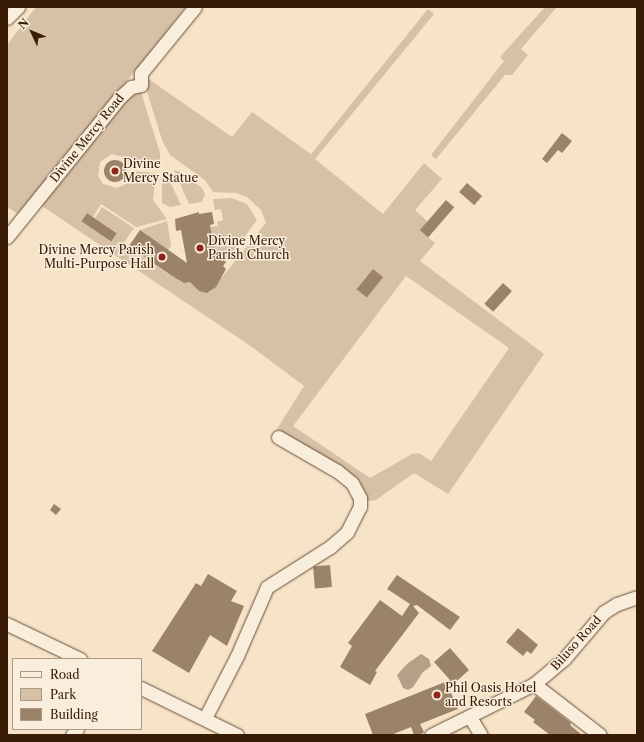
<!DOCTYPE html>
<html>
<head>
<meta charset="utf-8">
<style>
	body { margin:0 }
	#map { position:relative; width:644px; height:742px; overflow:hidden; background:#f6e3c8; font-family:"Libre Caslon Text",serif }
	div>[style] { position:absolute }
	.green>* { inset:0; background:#d6c1a7 }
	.water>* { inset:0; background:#b59f86 }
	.building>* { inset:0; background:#9b836a; transform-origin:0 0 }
	.round { border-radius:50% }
	.roads { filter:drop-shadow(0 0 1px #684e36) drop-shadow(0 0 1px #684e36) }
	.minor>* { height:13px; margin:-6.5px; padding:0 6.5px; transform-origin:6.5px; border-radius:6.5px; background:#f9eddb }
	.dots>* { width:11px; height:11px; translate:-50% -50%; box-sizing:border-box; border:2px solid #f9eddb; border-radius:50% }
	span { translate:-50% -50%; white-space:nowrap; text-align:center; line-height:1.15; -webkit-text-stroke:3px #f9eddb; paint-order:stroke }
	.street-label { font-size:12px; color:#381c05 }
	.poi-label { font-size:12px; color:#381c05 }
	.left { translate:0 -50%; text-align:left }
	.right { translate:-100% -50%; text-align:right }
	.frame { position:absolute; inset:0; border:8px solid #381c05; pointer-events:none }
	.legend { position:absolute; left:12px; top:658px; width:130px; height:72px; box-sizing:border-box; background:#f9eddb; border:1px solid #ac9985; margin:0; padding:5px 7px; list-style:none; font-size:12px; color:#381c05 }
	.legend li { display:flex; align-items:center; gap:8px; height:20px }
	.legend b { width:20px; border:1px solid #ac9985 }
	.north { position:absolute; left:12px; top:12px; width:40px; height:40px; -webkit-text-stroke:3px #f9eddb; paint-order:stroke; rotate:314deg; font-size:11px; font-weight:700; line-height:16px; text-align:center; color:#381c05 }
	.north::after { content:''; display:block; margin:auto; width:14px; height:18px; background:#381c05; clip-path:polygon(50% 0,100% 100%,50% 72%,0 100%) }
</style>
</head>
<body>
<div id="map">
	<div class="green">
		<i style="clip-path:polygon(36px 7px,186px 7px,20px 215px,7px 207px,7px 45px)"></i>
		<i style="clip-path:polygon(545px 7px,557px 7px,521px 49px,528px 55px,512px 75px,505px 75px,436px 159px,431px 155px,504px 61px,500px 57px)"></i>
		<i style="clip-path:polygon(evenodd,428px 9px,434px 14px,315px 159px,383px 214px,424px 163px,442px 179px,415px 210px,428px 222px,420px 231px,435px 243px,420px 261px,544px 354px,448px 494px,414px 473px,376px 500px,354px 503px,350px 490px,337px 475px,277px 429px,304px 386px,252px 347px,39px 204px,127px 95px,140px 89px,160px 153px,160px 164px,131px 166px,126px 158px,112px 154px,100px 162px,98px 176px,103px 184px,117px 188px,126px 184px,132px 171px,156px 173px,153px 200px,167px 219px,136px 227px,101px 204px,93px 217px,87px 213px,82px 221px,112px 241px,117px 233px,95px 218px,102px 207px,134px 228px,121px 247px,126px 250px,129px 246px,168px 274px,192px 282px,199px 291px,210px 292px,266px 223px,261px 210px,247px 197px,236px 193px,213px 192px,205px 180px,170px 155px,162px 140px,143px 78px,147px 78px,232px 137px,252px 112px,311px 154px,428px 9px,406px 276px,509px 348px,431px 461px,419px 453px,412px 454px,370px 478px,293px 426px,406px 276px)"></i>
		<i style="clip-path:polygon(174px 170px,183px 173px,202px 188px,205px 194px,202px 202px,189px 204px)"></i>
		<i style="clip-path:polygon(166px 173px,167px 175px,181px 205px,170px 207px,162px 203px,162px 184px)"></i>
		<i style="clip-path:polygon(232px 198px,247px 204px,257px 220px,226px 262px,215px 254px,210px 227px,218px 226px,217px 222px,223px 220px,221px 209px,215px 210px,213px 199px)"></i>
		<i style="clip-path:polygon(167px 221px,171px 246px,168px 250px,140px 230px)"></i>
	</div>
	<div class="water">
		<i style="clip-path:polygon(421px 654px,429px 659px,431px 666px,423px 672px,413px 687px,408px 690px,403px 688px,397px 675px,407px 664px)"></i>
	</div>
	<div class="building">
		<i style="clip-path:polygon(562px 133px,572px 141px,562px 153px,558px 150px,547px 163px,542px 159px)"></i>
		<i class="round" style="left:104px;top:160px;width:22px;height:22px"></i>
		<i style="left:467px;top:183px;width:20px;height:12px;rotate:41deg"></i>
		<i style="left:446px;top:200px;width:11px;height:40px;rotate:41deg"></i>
		<i style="clip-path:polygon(199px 212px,199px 214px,212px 212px,214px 224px,210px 225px,215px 254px,226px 262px,223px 266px,226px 269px,216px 287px,207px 293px,199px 291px,190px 282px,184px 283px,169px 274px,129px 246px,140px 230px,187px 263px,181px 230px,176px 231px,175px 219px)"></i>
		<i style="left:87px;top:213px;width:36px;height:10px;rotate:34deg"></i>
		<i style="left:373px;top:269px;width:13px;height:26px;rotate:39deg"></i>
		<i style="left:503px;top:283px;width:12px;height:28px;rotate:42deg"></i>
		<i style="clip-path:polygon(54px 504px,61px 509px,56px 515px,50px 510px)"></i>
		<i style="left:330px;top:565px;width:22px;height:17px;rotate:85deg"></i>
		<i style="clip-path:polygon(208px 574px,237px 591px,231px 601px,244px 606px,227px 646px,210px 635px,189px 673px,152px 651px,196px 583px,201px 586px)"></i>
		<i style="clip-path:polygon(397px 575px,460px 617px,450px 630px,417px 605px,413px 606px,419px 613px,375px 671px,377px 672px,370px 685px,340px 667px,352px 646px,348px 643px,380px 600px,402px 616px,410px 604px,387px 589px)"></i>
		<i style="clip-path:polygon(518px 628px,538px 645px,531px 654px,527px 651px,523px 656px,506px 642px)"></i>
		<i style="clip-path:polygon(450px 648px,469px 670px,449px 688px,458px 709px,420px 724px,424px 732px,420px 735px,414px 735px,411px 727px,391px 735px,373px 735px,365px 714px,450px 680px,434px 662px)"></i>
		<i style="clip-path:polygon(536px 696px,571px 723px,570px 725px,582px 735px,550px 735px,533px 722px,535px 720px,524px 712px)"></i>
	</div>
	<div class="roads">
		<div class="minor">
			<i style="left:7px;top:18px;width:16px;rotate:-45deg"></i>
			<i style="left:7px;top:237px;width:180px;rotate:-51.1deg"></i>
			<i style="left:120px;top:97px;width:15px;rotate:-42deg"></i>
			<i style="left:131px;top:87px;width:10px;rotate:-11deg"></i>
			<i style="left:141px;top:85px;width:12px;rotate:-90deg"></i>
			<i style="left:141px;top:73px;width:85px;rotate:-50.7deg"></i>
			<i style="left:7px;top:624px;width:81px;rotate:25.6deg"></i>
			<i style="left:534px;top:684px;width:83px;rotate:37.7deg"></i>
			<i style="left:141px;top:688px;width:107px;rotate:26.1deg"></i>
			<i style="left:470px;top:717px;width:21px;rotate:59deg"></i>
			<i style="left:205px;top:718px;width:70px;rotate:-62.7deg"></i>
			<i style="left:237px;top:656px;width:75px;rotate:-66.5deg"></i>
			<i style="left:267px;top:587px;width:75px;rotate:-32.4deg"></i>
			<i style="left:330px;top:547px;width:23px;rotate:-41deg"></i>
			<i style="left:347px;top:532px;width:28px;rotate:-63deg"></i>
			<i style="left:360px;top:507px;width:9px;rotate:-90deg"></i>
			<i style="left:360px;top:498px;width:17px;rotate:-118deg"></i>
			<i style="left:352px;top:483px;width:19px;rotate:-141deg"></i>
			<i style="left:337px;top:471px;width:68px;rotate:-150deg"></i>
			<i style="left:72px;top:735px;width:8px;rotate:-50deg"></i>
			<i style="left:431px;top:735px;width:115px;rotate:-26.3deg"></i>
			<i style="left:534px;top:684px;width:39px;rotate:-40deg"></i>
			<i style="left:564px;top:659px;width:62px;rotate:-49.6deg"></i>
			<i style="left:604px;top:612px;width:15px;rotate:-32deg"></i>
			<i style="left:617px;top:604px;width:21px;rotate:-19deg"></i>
		</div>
	</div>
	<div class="dots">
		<i style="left:115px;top:171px;background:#8f2418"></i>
		<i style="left:200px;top:248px;background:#8f2418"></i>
		<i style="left:162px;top:257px;background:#8f2418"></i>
		<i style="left:437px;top:695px;background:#8f2418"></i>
	</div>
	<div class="street-label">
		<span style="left:87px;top:138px;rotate:-51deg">Divine Mercy Road</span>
		<span style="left:576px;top:643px;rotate:-48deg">Biluso Road</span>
	</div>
	<div class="poi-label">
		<span class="left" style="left:123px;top:171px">Divine<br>Mercy Statue</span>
		<span class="left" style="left:208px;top:248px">Divine Mercy<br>Parish Church</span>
		<span class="right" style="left:154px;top:257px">Divine Mercy Parish<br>Multi-Purpose Hall</span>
		<span class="left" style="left:445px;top:695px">Phil Oasis Hotel<br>and Resorts</span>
	</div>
	<div class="frame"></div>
	<ul class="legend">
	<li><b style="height:5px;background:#f9eddb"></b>Road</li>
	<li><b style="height:11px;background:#d6c1a7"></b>Park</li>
	<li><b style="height:11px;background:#9b836a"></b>Building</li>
	</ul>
	<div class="north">N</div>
</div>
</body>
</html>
